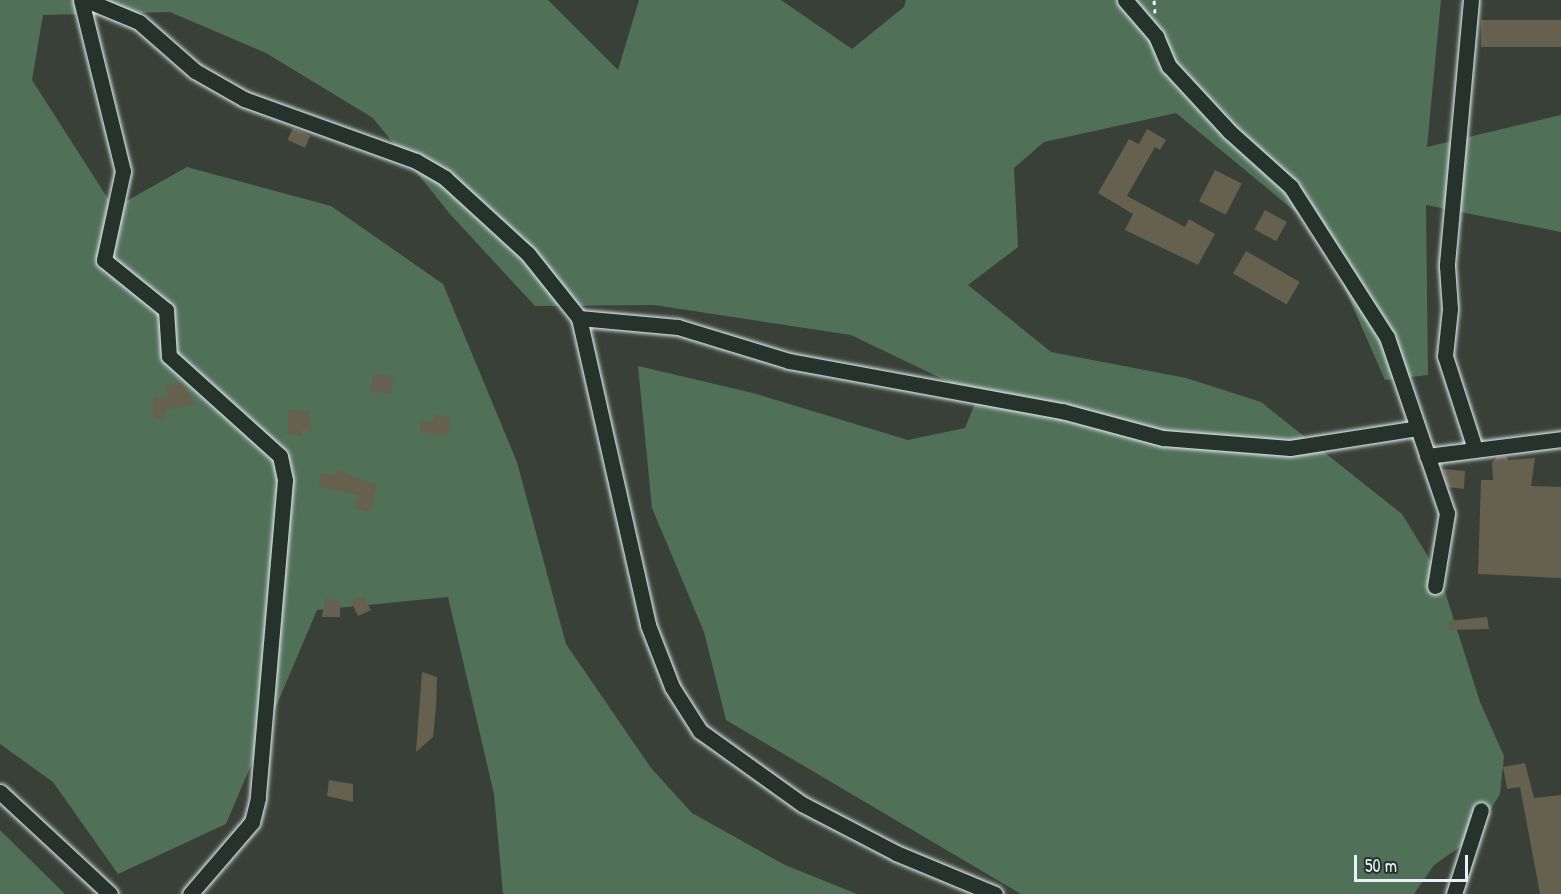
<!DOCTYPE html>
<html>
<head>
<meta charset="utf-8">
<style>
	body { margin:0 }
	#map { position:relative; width:1561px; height:894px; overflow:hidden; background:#394037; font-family:"Patrick Hand",sans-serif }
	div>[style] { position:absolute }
	.green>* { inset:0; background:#517058 }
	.building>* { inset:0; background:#66604f; transform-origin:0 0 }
	.path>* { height:3px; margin-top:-1.5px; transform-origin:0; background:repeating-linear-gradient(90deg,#e8f1f8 0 4.5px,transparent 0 9px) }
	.roads { filter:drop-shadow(0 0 2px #e8f1f8) drop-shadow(0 0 2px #e8f1f8) }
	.minor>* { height:15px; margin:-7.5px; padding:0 7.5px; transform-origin:7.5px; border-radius:7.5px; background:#26332d }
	span { translate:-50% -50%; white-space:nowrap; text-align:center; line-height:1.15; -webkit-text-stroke:4.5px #26332d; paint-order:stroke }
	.scale { position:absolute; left:1354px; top:855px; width:114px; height:27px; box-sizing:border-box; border:3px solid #e8f1f8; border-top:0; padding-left:8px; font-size:18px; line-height:21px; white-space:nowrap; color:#e8f1f8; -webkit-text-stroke:4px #26332d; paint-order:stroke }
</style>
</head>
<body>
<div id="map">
	<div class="green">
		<i style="clip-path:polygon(0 0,548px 0,618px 70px,639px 0,781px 0,852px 49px,904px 7px,906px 0,1441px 0,1427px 147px,1561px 115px,1561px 232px,1426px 205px,1428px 375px,1385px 380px,1320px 232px,1176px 113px,1044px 142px,1014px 168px,1018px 247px,968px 285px,1051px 352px,1186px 378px,1261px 402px,1402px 514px,1440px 576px,1480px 702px,1504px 756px,1500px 794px,1474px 837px,1434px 865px,1414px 894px,1021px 894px,726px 720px,704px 632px,652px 508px,638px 366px,753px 393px,908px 440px,965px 428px,978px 396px,851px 335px,654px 305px,535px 306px,450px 214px,373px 118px,266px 53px,170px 12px,43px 15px,32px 80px,114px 208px,187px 167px,331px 206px,443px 284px,517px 462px,566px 644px,651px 768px,692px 813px,785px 865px,857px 894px,503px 894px,494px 794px,448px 597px,317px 610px,226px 824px,118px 874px,53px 782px,0 744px)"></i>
		<i style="clip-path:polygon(0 830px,65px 894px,0 894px)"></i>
	</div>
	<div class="building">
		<i style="left:1561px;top:20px;width:27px;height:80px;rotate:90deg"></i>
		<i style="left:293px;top:128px;width:19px;height:13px;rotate:25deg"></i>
		<i style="clip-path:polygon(1147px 129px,1166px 140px,1160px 150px,1155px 147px,1127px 196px,1185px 227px,1189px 219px,1215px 234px,1198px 265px,1125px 230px,1133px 214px,1098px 193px,1129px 139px,1139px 144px)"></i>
		<i style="left:1215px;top:170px;width:30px;height:35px;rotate:27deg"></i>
		<i style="left:1265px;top:210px;width:25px;height:22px;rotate:29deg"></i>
		<i style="left:1246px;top:251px;width:62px;height:26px;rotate:30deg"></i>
		<i style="left:373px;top:374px;width:20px;height:18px;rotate:6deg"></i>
		<i style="clip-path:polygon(183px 382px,194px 404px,165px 410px,164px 420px,153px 417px,153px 397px,169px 398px,165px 386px)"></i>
		<i style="clip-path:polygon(288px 410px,310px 411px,311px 432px,302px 430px,302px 436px,288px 435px)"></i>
		<i style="clip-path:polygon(434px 415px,451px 417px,448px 436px,420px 432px,421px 420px,433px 422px)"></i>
		<i style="clip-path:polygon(1507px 456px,1508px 460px,1535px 458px,1531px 486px,1561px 487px,1561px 578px,1478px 574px,1481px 480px,1493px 480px,1492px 463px,1497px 457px)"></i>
		<i style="clip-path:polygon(1443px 469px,1465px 471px,1464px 489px,1448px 487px)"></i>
		<i style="clip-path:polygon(337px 470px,377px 485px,370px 512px,355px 508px,359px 495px,319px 487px,321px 473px,336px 476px)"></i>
		<i style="clip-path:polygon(364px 597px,371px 610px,358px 616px,351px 601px)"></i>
		<i style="clip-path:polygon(325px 599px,340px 600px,340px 617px,322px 617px)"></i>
		<i style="clip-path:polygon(1487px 617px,1489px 629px,1449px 630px,1449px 621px)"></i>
		<i style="clip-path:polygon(422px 672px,437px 677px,436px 707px,433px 737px,416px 752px)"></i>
		<i style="clip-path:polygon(1525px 763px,1534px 798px,1561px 795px,1561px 894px,1540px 894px,1520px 787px,1507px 789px,1503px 767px)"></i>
		<i style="clip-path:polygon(329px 780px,353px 784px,353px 802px,327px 796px)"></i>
	</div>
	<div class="path">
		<i style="left:1154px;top:0;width:13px;rotate:86deg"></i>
	</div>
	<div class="roads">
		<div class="minor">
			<i style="left:81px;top:0;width:176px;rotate:76.2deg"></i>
			<i style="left:123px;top:171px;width:91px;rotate:102.1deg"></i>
			<i style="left:104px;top:260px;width:80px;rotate:38.9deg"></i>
			<i style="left:166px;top:310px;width:46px;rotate:86.3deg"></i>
			<i style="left:169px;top:356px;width:149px;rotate:42deg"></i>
			<i style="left:280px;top:456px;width:25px;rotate:78deg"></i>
			<i style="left:285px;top:480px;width:319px;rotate:94.9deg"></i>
			<i style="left:258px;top:798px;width:25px;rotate:104deg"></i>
			<i style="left:252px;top:822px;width:95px;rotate:130.7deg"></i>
			<i style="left:86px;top:0;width:57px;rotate:22.5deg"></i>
			<i style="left:139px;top:22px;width:74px;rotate:41.2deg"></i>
			<i style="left:195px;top:71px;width:56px;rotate:29.7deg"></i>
			<i style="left:244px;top:99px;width:183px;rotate:19.8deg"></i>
			<i style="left:416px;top:161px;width:34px;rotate:30deg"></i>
			<i style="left:445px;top:178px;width:113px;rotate:42.5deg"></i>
			<i style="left:528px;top:254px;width:82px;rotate:51.4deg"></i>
			<i style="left:579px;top:318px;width:315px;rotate:77.3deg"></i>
			<i style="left:648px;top:625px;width:66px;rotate:68.8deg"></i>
			<i style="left:672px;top:687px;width:52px;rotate:57.5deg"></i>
			<i style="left:700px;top:731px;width:125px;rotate:35.6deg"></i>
			<i style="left:802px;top:804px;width:106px;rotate:27.5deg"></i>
			<i style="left:896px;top:853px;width:107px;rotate:22.5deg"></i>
			<i style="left:1125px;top:0;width:48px;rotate:49.3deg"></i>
			<i style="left:1156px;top:36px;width:33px;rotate:67deg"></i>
			<i style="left:1169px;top:66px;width:90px;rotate:47.3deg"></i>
			<i style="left:1230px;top:132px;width:82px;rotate:42deg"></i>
			<i style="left:1291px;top:187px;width:178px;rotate:57.4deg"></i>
			<i style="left:1387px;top:337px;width:186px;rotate:71.2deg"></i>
			<i style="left:1447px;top:513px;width:74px;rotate:99.3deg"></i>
			<i style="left:1471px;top:0;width:267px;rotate:95.2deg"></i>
			<i style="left:1447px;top:266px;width:43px;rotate:86deg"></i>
			<i style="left:1450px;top:309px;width:47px;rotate:96.1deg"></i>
			<i style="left:1445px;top:356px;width:98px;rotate:72.1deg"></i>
			<i style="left:579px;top:318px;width:99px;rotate:5.2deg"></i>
			<i style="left:678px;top:327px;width:116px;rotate:17deg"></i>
			<i style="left:789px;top:361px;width:278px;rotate:10.4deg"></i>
			<i style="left:1062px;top:411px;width:105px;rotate:15deg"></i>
			<i style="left:1163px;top:438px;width:127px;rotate:4.5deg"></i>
			<i style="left:1290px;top:448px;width:129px;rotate:-8.9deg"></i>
			<i style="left:1427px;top:456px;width:135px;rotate:-7.2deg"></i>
			<i style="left:0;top:792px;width:150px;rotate:42.8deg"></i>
			<i style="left:1454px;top:894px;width:88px;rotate:-72.2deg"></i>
		</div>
	</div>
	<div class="scale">50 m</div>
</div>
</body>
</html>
